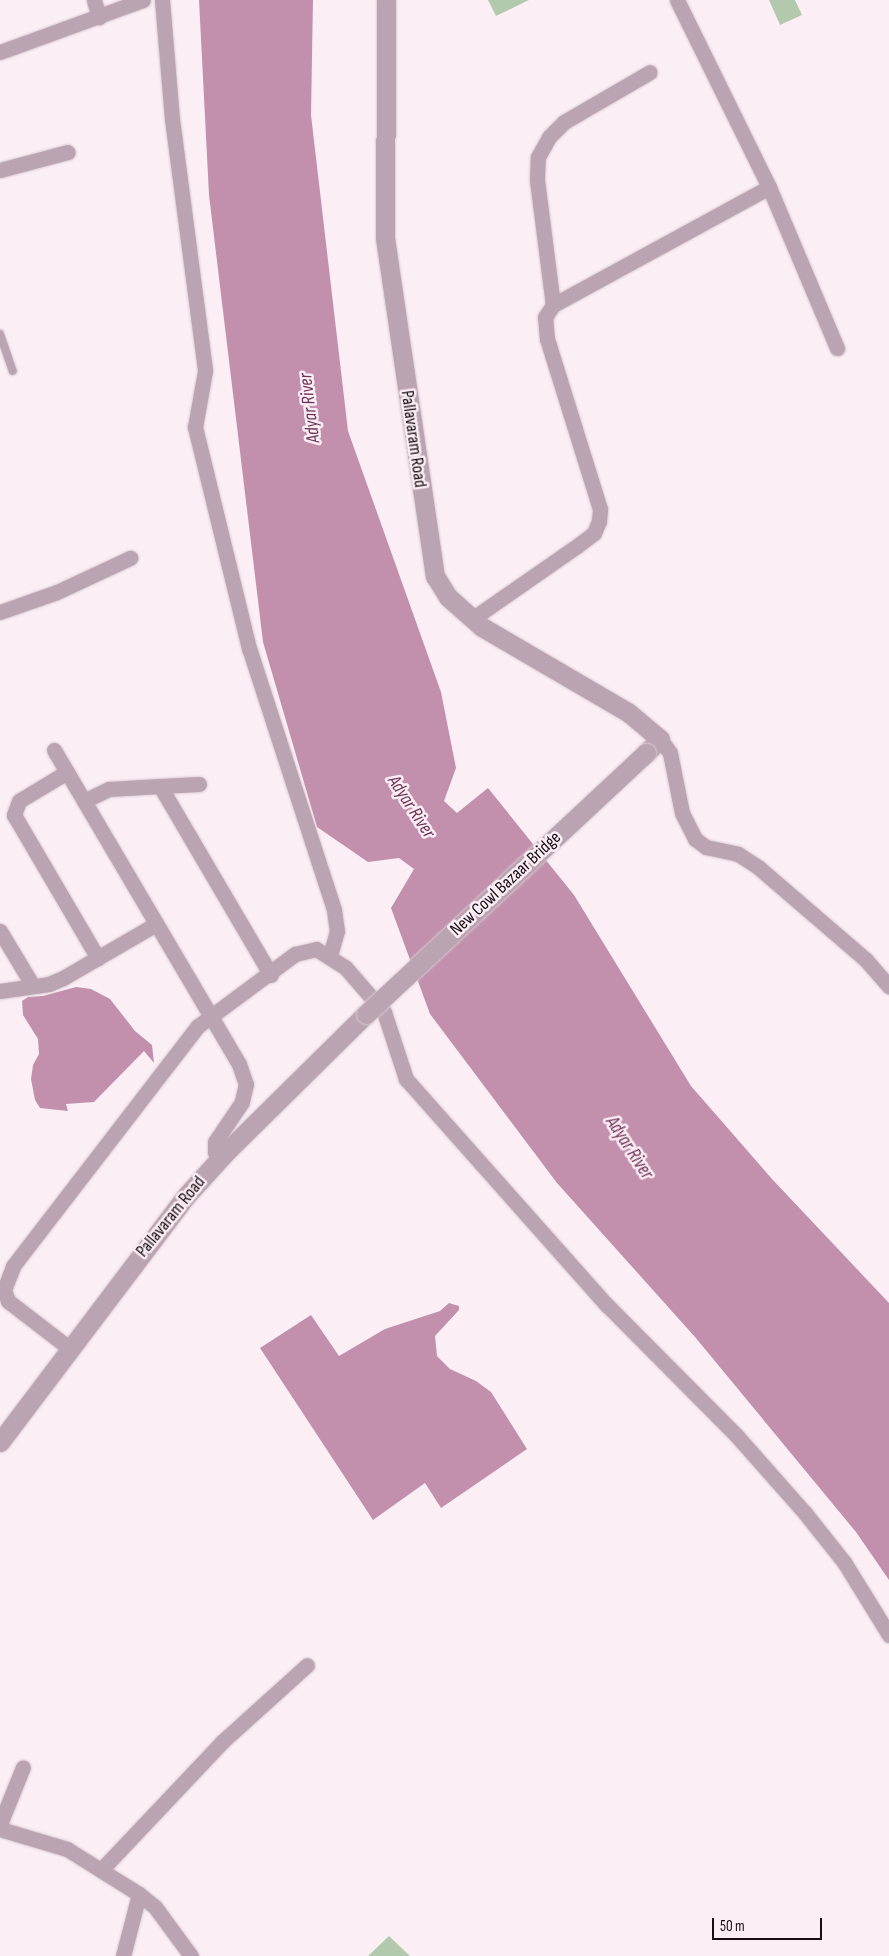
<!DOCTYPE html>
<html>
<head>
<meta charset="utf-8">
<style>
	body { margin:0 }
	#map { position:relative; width:889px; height:1956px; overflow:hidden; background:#fceef5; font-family:"Sofia Sans Condensed",sans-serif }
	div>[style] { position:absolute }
	.water>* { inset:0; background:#c290ad }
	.building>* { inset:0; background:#b3c9ae }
	.roads { filter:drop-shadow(0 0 1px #d7cad1) drop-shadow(0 0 1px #d7cad1) }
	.service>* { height:8px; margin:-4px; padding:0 4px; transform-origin:4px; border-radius:4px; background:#bba4b1 }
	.minor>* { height:15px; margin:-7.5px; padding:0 7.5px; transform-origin:7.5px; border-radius:7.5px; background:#bba4b1 }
	.tertiary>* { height:19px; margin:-9.5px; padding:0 9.5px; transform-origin:9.5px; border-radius:9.5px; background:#bba4b1 }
	.bridges { filter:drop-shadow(0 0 1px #d7cad1) drop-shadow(0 0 1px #d7cad1) }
	.tertiary-bridge>* { height:19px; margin:-9.5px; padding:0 9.5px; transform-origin:9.5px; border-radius:9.5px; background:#bba4b1 }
	span { translate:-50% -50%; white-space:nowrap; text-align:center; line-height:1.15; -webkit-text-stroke:5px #fceef5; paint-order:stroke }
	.street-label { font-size:18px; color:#170d13 }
	.water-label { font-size:19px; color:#6e3158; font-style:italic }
	.scale { position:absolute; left:712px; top:1918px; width:110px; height:22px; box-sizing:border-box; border:2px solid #170d13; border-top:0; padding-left:6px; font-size:15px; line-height:18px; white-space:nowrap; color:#170d13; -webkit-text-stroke:4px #fceef5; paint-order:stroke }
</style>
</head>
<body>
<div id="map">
	<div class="water">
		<i style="clip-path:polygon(199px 0,313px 0,311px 115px,348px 431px,441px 692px,456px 768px,444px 801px,457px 813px,488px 788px,574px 895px,691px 1086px,772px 1179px,889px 1303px,889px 1580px,856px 1532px,695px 1337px,557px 1183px,430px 1014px,391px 908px,414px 869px,399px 858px,368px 862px,317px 827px,263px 642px,209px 195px)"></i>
		<i style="clip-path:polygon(76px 987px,91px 989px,110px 999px,135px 1031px,152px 1045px,154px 1063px,144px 1051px,94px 1102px,66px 1104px,68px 1111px,40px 1108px,35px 1100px,31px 1079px,33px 1065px,39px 1054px,38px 1039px,23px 1015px,22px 1001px,28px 997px,43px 996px)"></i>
		<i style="clip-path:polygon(449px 1303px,459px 1306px,459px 1310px,435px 1336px,437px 1356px,450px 1369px,476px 1381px,491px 1392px,527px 1449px,441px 1508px,425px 1483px,373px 1520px,260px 1348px,311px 1315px,339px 1356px,385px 1329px,440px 1311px)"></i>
	</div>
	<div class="building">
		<i style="clip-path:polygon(488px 0,529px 0,496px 16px)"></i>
		<i style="clip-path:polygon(769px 0,795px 0,802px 15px,780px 25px)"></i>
		<i style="clip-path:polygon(389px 1936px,410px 1956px,368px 1956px)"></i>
	</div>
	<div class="roads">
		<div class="service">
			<i style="left:0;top:334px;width:39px;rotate:71deg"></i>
		</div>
		<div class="minor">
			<i style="left:94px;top:0;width:18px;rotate:74deg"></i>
			<i style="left:162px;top:0;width:119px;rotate:85.2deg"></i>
			<i style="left:172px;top:119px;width:254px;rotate:82.5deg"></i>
			<i style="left:205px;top:371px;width:57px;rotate:100.1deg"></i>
			<i style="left:195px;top:427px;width:228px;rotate:76.3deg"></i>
			<i style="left:249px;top:648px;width:275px;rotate:72deg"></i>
			<i style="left:334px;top:910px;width:21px;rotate:82deg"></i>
			<i style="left:337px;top:931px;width:26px;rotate:106deg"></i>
			<i style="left:0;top:52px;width:152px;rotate:-20deg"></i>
			<i style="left:0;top:170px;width:70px;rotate:-14.8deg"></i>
			<i style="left:769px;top:187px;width:175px;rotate:67.1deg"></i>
			<i style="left:553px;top:305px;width:126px;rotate:-97.3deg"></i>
			<i style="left:537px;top:180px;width:23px;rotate:-88deg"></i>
			<i style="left:538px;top:157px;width:23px;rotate:-61deg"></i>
			<i style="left:549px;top:137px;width:21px;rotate:-45deg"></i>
			<i style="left:564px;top:122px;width:99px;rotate:-30.2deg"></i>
			<i style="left:0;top:612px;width:60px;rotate:-19.3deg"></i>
			<i style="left:57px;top:592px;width:81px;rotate:-25deg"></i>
			<i style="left:472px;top:619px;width:128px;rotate:-34.8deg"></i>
			<i style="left:577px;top:546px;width:21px;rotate:-37deg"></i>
			<i style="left:594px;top:533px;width:13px;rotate:-67deg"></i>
			<i style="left:599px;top:521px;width:12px;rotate:-85deg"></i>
			<i style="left:600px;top:509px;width:178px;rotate:-107.3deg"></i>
			<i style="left:547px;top:339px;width:22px;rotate:-95deg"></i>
			<i style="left:545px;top:317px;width:14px;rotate:-56deg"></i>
			<i style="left:553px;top:305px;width:246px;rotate:-28.6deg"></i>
			<i style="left:769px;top:187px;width:208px;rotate:-116.2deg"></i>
			<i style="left:660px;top:739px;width:17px;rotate:54deg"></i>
			<i style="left:670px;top:753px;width:61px;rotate:78.7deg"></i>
			<i style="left:682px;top:813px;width:29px;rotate:63deg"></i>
			<i style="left:695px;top:839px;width:14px;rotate:36deg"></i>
			<i style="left:706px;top:847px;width:33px;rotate:12deg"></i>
			<i style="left:738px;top:854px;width:24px;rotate:33deg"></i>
			<i style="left:758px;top:867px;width:143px;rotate:40.7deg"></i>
			<i style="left:866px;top:960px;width:35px;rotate:49deg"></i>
			<i style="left:54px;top:750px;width:364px;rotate:59.5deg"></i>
			<i style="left:239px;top:1064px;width:21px;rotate:71deg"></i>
			<i style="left:246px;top:1084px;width:18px;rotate:103deg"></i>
			<i style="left:242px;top:1102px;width:48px;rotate:124deg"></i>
			<i style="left:215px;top:1142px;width:10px;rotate:90deg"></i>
			<i style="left:215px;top:1152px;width:8px;rotate:50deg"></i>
			<i style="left:67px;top:772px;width:56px;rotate:148.9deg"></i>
			<i style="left:19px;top:801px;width:15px;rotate:110deg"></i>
			<i style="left:14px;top:815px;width:166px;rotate:59.6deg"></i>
			<i style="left:199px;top:784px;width:39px;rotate:177deg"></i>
			<i style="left:160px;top:786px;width:219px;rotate:59.6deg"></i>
			<i style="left:84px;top:801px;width:28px;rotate:-26deg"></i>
			<i style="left:109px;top:789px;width:51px;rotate:-3.4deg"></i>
			<i style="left:0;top:931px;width:64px;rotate:59deg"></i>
			<i style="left:0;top:991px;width:49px;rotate:-8.1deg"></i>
			<i style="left:49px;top:984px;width:15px;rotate:-23deg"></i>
			<i style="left:63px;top:978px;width:108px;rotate:-30.1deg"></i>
			<i style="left:69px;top:1348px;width:77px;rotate:-142.4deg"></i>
			<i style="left:8px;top:1301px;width:12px;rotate:-110deg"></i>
			<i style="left:4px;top:1290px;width:26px;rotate:-69deg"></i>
			<i style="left:13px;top:1266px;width:303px;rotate:-52.4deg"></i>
			<i style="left:198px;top:1026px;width:121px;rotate:-36.6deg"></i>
			<i style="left:295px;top:954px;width:22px;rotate:-13deg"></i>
			<i style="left:316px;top:949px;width:34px;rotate:32deg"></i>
			<i style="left:345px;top:967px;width:60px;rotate:49.1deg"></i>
			<i style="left:384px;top:1012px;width:71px;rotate:71.8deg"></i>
			<i style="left:406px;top:1079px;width:302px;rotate:48.4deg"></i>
			<i style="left:607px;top:1305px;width:183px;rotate:45.2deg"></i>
			<i style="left:736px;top:1435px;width:104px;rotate:48.5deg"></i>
			<i style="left:805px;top:1513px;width:63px;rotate:51.5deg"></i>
			<i style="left:844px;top:1562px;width:86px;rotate:58.3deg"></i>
			<i style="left:0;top:1824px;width:61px;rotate:-68deg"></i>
			<i style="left:0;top:1829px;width:70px;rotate:16.6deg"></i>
			<i style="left:67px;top:1849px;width:85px;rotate:32deg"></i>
			<i style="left:139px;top:1894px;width:21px;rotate:39deg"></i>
			<i style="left:155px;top:1907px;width:61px;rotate:53.7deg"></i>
			<i style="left:101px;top:1870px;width:178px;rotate:-46.6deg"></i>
			<i style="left:223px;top:1741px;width:113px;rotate:-42.1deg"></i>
			<i style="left:123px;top:1956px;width:64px;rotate:-75.5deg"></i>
		</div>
		<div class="tertiary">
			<i style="left:386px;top:0;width:238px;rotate:90.2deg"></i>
			<i style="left:385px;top:238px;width:342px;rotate:81.6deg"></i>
			<i style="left:435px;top:576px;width:25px;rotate:58deg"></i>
			<i style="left:448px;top:597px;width:45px;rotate:41.4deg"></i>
			<i style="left:482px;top:627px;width:170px;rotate:30.3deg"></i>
			<i style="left:629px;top:713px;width:40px;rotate:40deg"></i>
			<i style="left:660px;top:739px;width:20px;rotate:135deg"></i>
			<i style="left:0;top:1442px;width:308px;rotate:-52.9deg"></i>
			<i style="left:186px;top:1196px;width:61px;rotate:-47.7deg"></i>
			<i style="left:227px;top:1151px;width:195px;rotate:-44.6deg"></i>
		</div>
	</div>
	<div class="bridges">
		<div class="tertiary-bridge">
			<i style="left:366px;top:1014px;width:383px;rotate:-43deg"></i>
		</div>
	</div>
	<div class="street-label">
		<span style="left:413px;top:439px;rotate:82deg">Pallavaram Road</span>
		<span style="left:506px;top:884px;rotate:-43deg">New Cowl Bazaar Bridge</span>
		<span style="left:171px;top:1217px;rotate:-51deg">Pallavaram Road</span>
	</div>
	<div class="water-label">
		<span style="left:310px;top:408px;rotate:-97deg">Adyar River</span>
		<span style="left:411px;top:807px;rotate:57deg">Adyar River</span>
		<span style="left:629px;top:1148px;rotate:57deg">Adyar River</span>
	</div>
	<div class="scale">50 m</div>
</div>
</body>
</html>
